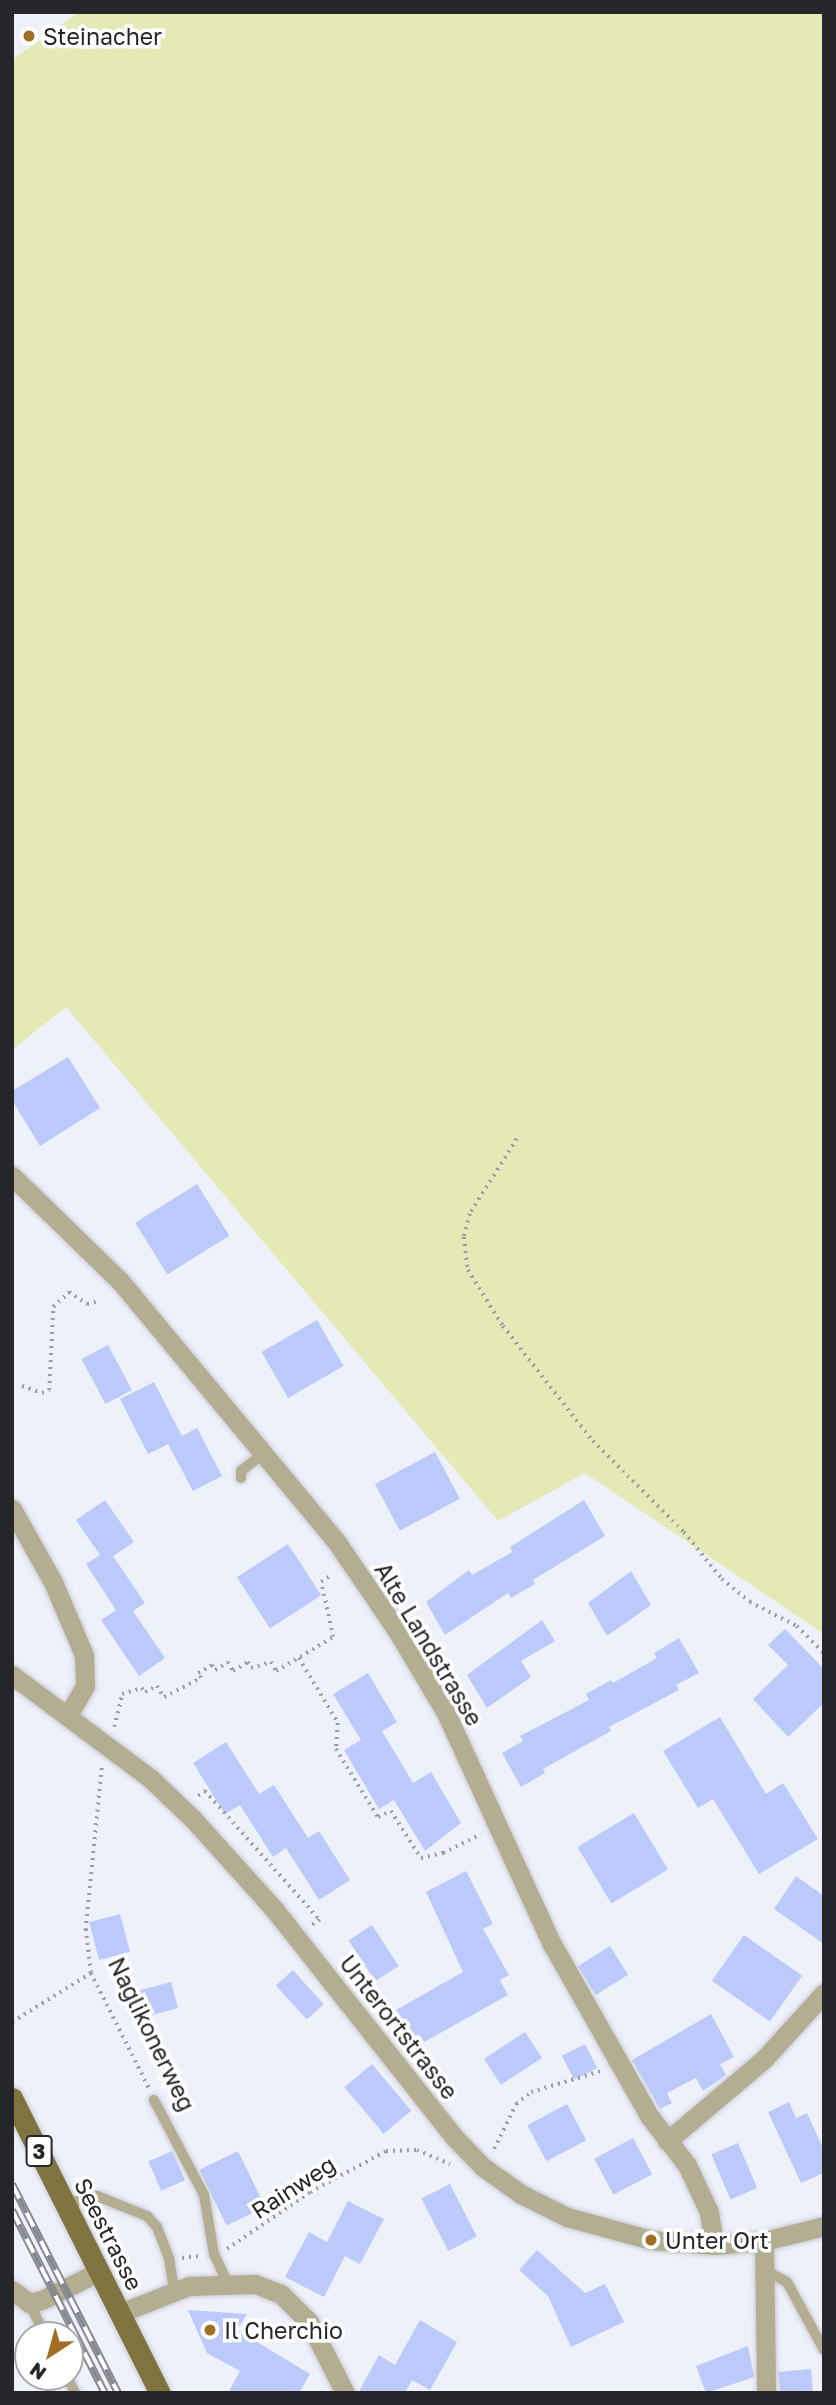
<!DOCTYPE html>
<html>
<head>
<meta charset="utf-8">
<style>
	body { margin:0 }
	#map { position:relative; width:836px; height:2405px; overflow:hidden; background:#eef1fa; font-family:"Golos Text",sans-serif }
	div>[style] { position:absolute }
	.green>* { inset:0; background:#e5e9b6 }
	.building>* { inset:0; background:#bbcafa; transform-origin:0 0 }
	.path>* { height:3.5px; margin-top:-1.75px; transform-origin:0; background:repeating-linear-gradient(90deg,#9b9da3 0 2px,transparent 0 7px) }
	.roads { filter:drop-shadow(0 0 2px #caccd4) drop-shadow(0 0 2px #caccd4) }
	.service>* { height:10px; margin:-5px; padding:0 5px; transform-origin:5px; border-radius:5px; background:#b3ad92 }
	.minor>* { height:19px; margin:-9.5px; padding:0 9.5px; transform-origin:9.5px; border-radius:9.5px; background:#b3ad92 }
	.primary>* { height:21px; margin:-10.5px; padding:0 10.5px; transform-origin:10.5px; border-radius:10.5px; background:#7f743f }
	.rail>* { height:8px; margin-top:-4px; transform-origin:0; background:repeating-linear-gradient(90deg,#fff 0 16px,#87898f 0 32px); box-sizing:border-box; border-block:2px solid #87898f }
	.dots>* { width:19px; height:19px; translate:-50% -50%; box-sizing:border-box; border:4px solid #fff; border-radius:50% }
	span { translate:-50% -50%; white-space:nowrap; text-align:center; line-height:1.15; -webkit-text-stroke:7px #fff; paint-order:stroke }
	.shield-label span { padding:2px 5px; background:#fff; border:2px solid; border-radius:5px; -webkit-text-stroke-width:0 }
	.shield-label { font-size:21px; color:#252629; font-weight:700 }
	.poi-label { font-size:23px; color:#252629 }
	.left { translate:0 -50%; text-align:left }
	.street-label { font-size:23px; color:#252629 }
	.frame { position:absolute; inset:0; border:14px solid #252629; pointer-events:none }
	.north { position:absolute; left:14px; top:2321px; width:70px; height:70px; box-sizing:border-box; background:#fff; border:2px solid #a8a8a9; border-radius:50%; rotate:216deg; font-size:19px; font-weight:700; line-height:28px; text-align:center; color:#252629 }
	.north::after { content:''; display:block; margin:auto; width:24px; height:32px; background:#a06e24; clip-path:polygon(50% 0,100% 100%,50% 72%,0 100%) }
</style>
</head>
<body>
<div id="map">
	<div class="green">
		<i style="clip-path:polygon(79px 12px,824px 12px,824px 1634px,585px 1473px,498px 1521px,66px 1007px,12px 1050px,12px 60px)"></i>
	</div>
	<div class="building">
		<i style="clip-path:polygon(68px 1057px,100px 1108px,40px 1146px,12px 1100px,12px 1091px)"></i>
		<i style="left:197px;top:1184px;width:61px;height:73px;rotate:58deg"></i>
		<i style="left:317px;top:1320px;width:53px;height:64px;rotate:60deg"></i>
		<i style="left:108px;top:1345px;width:51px;height:30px;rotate:62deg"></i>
		<i style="clip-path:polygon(154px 1382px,182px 1436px,197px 1428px,222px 1476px,193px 1491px,168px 1444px,148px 1454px,120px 1399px)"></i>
		<i style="left:435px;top:1452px;width:53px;height:68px;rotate:62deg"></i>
		<i style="clip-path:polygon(105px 1500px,134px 1542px,113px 1556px,145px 1603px,133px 1611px,165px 1658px,139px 1676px,101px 1620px,116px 1610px,86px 1564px,100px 1555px,76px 1520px)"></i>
		<i style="clip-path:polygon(584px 1500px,605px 1536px,533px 1580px,535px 1584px,511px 1598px,508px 1593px,445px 1635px,426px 1602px,469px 1570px,472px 1575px,512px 1552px,510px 1547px)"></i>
		<i style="left:288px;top:1544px;width:61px;height:61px;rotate:57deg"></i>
		<i style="clip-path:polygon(631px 1571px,651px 1605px,607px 1636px,588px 1603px)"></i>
		<i style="clip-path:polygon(542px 1620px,555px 1641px,521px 1661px,531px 1677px,487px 1708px,467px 1675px)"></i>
		<i style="clip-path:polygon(785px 1629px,824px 1669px,824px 1703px,788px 1737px,753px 1699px,788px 1665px,768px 1645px)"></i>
		<i style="clip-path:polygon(679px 1638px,699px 1673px,676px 1685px,679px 1690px,609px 1727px,611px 1731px,543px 1769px,545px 1773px,521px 1787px,502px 1753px,523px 1741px,520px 1736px,589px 1700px,586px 1694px,611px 1680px,613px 1683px,657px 1658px,654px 1653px)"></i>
		<i style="clip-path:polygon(368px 1673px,397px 1722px,382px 1731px,413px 1783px,431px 1772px,461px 1823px,425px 1851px,394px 1800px,379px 1809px,344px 1750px,361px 1740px,333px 1694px)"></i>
		<i style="clip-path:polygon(720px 1717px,766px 1794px,783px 1783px,818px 1839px,759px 1874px,713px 1799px,698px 1808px,663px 1751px)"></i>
		<i style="clip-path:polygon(226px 1742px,259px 1794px,274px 1785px,308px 1838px,319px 1831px,350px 1880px,319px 1900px,286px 1848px,273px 1857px,240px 1805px,225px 1814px,193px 1763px)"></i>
		<i style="left:634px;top:1813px;width:66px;height:66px;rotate:59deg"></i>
		<i style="clip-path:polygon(466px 1871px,493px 1924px,483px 1929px,509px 1975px,500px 1980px,508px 1995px,417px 2046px,396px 2010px,463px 1972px,426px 1892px)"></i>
		<i style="clip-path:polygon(796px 1876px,824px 1896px,824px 1944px,774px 1909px)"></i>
		<i style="left:120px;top:1914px;width:39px;height:32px;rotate:75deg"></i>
		<i style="left:372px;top:1925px;width:49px;height:28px;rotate:57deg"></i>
		<i style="left:744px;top:1935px;width:71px;height:56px;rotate:35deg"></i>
		<i style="left:610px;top:1946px;width:34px;height:38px;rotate:58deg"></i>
		<i style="left:293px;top:1970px;width:46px;height:23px;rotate:48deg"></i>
		<i style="left:171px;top:1982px;width:27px;height:49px;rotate:75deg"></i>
		<i style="clip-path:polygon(711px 2014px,734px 2057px,720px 2064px,726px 2075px,703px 2091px,696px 2078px,667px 2093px,672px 2103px,660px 2109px,632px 2060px)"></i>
		<i style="left:525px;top:2032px;width:31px;height:49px;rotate:57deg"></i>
		<i style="left:585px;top:2044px;width:27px;height:26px;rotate:63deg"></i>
		<i style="left:372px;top:2064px;width:61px;height:36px;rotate:50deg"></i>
		<i style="clip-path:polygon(789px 2102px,796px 2118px,807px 2113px,824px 2150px,824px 2173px,801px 2183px,768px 2112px)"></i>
		<i style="left:567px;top:2104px;width:41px;height:45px;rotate:62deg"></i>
		<i style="left:633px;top:2138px;width:41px;height:44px;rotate:62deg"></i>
		<i style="left:738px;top:2143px;width:49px;height:29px;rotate:67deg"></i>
		<i style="left:172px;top:2151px;width:32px;height:26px;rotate:66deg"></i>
		<i style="left:238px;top:2151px;width:62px;height:43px;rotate:64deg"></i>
		<i style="left:450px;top:2184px;width:59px;height:32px;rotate:63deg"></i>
		<i style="clip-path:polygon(348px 2201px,384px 2219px,360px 2264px,345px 2256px,324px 2297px,285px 2277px,309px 2232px,327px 2242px)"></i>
		<i style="clip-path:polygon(537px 2250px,585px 2293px,605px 2284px,624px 2322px,571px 2347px,548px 2296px,519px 2270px)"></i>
		<i style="clip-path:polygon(188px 2310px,247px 2314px,237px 2330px,310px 2374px,299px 2393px,228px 2393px,240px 2371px,207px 2353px)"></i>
		<i style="clip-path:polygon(420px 2320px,457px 2342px,430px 2390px,412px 2380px,405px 2393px,358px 2393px,379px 2355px,395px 2365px)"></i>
		<i style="clip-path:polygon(748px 2346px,754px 2377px,706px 2393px,696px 2366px)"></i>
		<i style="left:811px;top:2369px;width:24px;height:33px;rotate:85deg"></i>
	</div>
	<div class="path">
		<i style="left:517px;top:1139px;width:89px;rotate:122.1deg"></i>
		<i style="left:470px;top:1214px;width:24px;rotate:105deg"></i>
		<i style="left:464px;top:1237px;width:33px;rotate:83deg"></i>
		<i style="left:468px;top:1270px;width:66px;rotate:58deg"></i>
		<i style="left:503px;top:1326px;width:146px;rotate:52deg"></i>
		<i style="left:593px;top:1441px;width:129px;rotate:45deg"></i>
		<i style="left:684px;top:1532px;width:60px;rotate:51deg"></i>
		<i style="left:722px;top:1579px;width:36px;rotate:39deg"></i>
		<i style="left:750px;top:1602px;width:53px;rotate:27.1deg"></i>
		<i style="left:797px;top:1626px;width:38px;rotate:45deg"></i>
		<i style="left:22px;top:1386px;width:21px;rotate:19deg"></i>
		<i style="left:42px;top:1393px;width:8px;rotate:-23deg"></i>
		<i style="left:49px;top:1390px;width:83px;rotate:-87.2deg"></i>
		<i style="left:53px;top:1307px;width:22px;rotate:-43deg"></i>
		<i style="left:69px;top:1292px;width:22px;rotate:34deg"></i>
		<i style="left:87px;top:1304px;width:12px;rotate:-14deg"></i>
		<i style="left:299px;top:1658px;width:76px;rotate:59deg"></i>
		<i style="left:338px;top:1723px;width:26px;rotate:94deg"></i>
		<i style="left:336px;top:1749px;width:80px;rotate:58.3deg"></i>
		<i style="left:378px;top:1817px;width:14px;rotate:-25deg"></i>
		<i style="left:391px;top:1811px;width:56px;rotate:57.4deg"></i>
		<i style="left:421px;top:1858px;width:23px;rotate:-13deg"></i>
		<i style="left:443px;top:1853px;width:42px;rotate:-26.6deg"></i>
		<i style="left:114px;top:1727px;width:34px;rotate:-76deg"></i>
		<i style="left:122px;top:1694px;width:21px;rotate:-17deg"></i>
		<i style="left:142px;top:1688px;width:5px;rotate:53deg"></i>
		<i style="left:145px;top:1692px;width:13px;rotate:-27deg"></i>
		<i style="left:157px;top:1686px;width:13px;rotate:58deg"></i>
		<i style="left:164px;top:1697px;width:42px;rotate:-27.2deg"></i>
		<i style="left:201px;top:1678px;width:6px;rotate:-121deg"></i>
		<i style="left:198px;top:1673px;width:16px;rotate:-30deg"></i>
		<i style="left:212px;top:1665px;width:6px;rotate:59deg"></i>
		<i style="left:215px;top:1670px;width:15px;rotate:-32deg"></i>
		<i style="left:228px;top:1662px;width:10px;rotate:61deg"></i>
		<i style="left:233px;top:1671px;width:17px;rotate:-31deg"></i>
		<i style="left:248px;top:1662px;width:7px;rotate:63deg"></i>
		<i style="left:251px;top:1668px;width:21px;rotate:-17deg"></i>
		<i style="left:271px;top:1662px;width:10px;rotate:61deg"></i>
		<i style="left:276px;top:1671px;width:66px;rotate:-30.8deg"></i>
		<i style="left:333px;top:1637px;width:56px;rotate:-102.3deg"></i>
		<i style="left:321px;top:1582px;width:11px;rotate:-34deg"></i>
		<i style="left:102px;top:1768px;width:162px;rotate:95.7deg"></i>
		<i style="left:86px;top:1929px;width:44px;rotate:83.5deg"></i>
		<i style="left:91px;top:1973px;width:129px;rotate:63.2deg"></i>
		<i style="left:198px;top:1796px;width:9px;rotate:-36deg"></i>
		<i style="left:205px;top:1791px;width:173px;rotate:48.3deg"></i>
		<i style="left:320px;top:1920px;width:11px;rotate:146deg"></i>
		<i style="left:12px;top:2022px;width:93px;rotate:-31.8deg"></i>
		<i style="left:494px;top:2149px;width:50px;rotate:-63.9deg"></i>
		<i style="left:516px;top:2104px;width:19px;rotate:-39deg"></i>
		<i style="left:531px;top:2092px;width:73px;rotate:-16.7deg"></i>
		<i style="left:227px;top:2249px;width:101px;rotate:-34.5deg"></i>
		<i style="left:310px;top:2192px;width:86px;rotate:-28.3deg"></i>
		<i style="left:386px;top:2151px;width:31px;rotate:-2deg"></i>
		<i style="left:417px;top:2150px;width:36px;rotate:23deg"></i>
		<i style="left:182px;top:2258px;width:17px;rotate:-7deg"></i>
	</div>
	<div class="roads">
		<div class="service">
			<i style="left:241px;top:1478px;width:7px;rotate:-90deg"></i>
			<i style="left:241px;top:1471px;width:29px;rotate:-38deg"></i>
			<i style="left:154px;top:2100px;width:107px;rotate:62.2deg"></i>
			<i style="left:204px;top:2195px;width:60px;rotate:80.4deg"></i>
			<i style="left:214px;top:2254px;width:31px;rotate:65deg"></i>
			<i style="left:65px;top:2204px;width:33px;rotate:-14deg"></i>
			<i style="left:97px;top:2196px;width:54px;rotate:21.8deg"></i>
			<i style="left:147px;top:2216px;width:15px;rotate:48deg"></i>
			<i style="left:157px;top:2227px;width:33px;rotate:69deg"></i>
			<i style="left:169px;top:2258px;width:32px;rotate:81deg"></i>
			<i style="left:765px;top:2270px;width:25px;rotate:29deg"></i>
			<i style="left:787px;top:2282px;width:77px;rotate:61.4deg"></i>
			<i style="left:29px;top:2303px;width:36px;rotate:63deg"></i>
			<i style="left:67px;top:2377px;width:18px;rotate:63deg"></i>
		</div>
		<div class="minor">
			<i style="left:12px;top:1176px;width:151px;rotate:44.2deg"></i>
			<i style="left:120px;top:1281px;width:342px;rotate:50.3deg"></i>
			<i style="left:338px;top:1544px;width:103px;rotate:55.7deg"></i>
			<i style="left:396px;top:1629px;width:98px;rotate:59.2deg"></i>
			<i style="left:446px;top:1713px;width:254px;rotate:65.4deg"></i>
			<i style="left:552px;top:1944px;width:199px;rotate:60.5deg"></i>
			<i style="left:650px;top:2117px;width:61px;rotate:52.4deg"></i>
			<i style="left:687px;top:2165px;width:52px;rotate:64.9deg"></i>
			<i style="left:709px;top:2212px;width:33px;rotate:81deg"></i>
			<i style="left:12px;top:1509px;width:84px;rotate:60.7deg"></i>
			<i style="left:53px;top:1582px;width:79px;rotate:67deg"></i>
			<i style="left:84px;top:1655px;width:31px;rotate:88deg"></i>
			<i style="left:85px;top:1686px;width:34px;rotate:120deg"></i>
			<i style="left:12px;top:1675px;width:174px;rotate:36.8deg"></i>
			<i style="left:151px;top:1779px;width:57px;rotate:43.6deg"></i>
			<i style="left:192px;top:1818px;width:122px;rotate:48deg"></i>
			<i style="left:274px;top:1909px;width:292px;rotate:51.7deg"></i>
			<i style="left:455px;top:2138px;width:40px;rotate:46deg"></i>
			<i style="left:483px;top:2167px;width:47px;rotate:35.4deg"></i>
			<i style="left:521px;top:2194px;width:51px;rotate:26.6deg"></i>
			<i style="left:567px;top:2217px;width:87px;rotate:15.3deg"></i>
			<i style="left:651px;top:2240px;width:63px;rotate:4.5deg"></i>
			<i style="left:714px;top:2245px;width:50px;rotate:-4.6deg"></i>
			<i style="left:764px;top:2241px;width:62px;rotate:-14deg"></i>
			<i style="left:667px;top:2141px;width:127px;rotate:-40.2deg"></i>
			<i style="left:764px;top:2059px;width:89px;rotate:-47.7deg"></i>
			<i style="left:764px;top:2241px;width:152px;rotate:89.2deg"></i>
			<i style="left:12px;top:2290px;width:21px;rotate:37deg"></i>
			<i style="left:29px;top:2303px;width:13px;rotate:-13deg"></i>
			<i style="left:42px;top:2300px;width:63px;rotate:-26.6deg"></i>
			<i style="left:120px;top:2313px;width:74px;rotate:-21.4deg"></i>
			<i style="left:189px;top:2286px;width:66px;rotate:-1.7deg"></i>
			<i style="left:255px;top:2284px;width:28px;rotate:21deg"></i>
			<i style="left:281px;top:2294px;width:40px;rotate:45deg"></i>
			<i style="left:309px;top:2322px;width:80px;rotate:63.1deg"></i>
		</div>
		<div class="primary">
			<i style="left:12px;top:2098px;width:330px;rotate:63.4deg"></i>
		</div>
	</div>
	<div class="rail">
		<i style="left:12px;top:2184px;width:234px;rotate:63.1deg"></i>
		<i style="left:12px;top:2210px;width:205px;rotate:63.1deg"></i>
	</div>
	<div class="dots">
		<i style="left:29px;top:36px;background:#a06e24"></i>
		<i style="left:651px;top:2240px;background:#a06e24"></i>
		<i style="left:210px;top:2330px;background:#a06e24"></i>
	</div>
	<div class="shield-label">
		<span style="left:39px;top:2151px">3</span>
	</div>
	<div class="poi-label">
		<span class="left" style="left:43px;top:36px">Steinacher</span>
		<span class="left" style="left:665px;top:2240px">Unter Ort</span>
		<span class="left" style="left:224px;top:2330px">Il Cherchio</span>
	</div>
	<div class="street-label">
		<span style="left:429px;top:1644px;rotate:59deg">Alte Landstrasse</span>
		<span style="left:399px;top:2027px;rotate:52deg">Unterortstrasse</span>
		<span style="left:152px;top:2034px;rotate:64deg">Naglikonerweg</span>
		<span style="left:293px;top:2187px;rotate:-33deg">Rainweg</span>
		<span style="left:109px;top:2234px;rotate:63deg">Seestrasse</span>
	</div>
	<div class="frame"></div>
	<div class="north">N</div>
</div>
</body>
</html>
